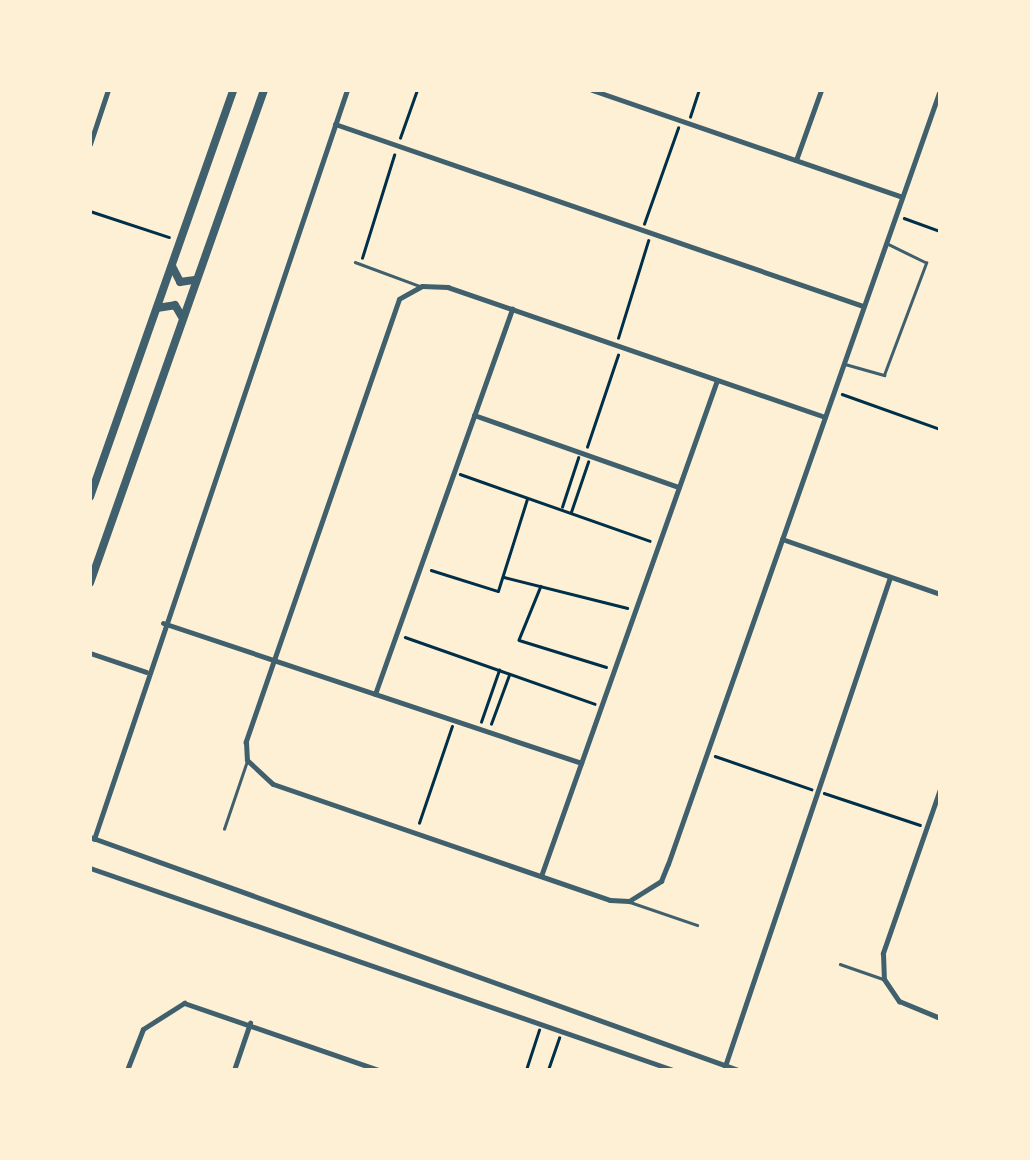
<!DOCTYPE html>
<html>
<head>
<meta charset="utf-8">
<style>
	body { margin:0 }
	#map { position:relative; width:1030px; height:1160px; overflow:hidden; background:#fdf0d5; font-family:Barlow,sans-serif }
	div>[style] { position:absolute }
	.path>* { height:2.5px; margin:-1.25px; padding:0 1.25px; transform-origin:1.25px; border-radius:1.25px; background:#003049 }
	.service>* { height:2.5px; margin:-1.25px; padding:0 1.25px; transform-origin:1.25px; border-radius:1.25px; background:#3f606c }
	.minor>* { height:5px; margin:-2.5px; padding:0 2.5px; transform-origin:2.5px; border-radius:2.5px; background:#3f606c }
	.tertiary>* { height:8px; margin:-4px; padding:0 4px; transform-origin:4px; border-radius:4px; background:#3f606c }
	span { translate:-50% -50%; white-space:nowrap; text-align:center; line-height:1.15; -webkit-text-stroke:8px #fdf0d5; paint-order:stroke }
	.frame { position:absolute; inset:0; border:92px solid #fdf0d5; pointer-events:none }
</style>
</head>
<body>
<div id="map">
	<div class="path">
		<i style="left:690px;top:117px;width:28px;rotate:-72deg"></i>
		<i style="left:400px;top:138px;width:51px;rotate:-70.5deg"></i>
		<i style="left:90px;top:211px;width:83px;rotate:18.2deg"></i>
		<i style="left:904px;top:218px;width:38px;rotate:20deg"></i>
		<i style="left:644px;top:224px;width:102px;rotate:-70.5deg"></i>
		<i style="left:362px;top:258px;width:108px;rotate:-72.7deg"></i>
		<i style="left:618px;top:338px;width:102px;rotate:-72.8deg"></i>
		<i style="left:842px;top:394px;width:104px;rotate:19.7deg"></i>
		<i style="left:587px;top:447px;width:97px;rotate:-71.4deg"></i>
		<i style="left:460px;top:474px;width:201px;rotate:19.4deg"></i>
		<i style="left:562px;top:507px;width:52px;rotate:-71.9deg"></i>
		<i style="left:571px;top:512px;width:53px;rotate:-71.2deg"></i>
		<i style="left:431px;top:570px;width:70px;rotate:17.4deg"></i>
		<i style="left:498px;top:591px;width:96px;rotate:-72.5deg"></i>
		<i style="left:504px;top:577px;width:127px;rotate:14.1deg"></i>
		<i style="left:541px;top:586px;width:58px;rotate:112.2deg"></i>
		<i style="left:519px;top:640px;width:91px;rotate:17.2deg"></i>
		<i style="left:405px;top:637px;width:201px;rotate:19.4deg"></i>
		<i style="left:481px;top:722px;width:55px;rotate:-70.9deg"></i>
		<i style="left:491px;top:724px;width:52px;rotate:-69.8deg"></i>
		<i style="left:715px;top:756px;width:102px;rotate:19deg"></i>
		<i style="left:824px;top:793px;width:101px;rotate:18.4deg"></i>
		<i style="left:419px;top:823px;width:102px;rotate:-71.2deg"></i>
		<i style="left:526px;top:1070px;width:42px;rotate:-72deg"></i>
		<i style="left:548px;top:1070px;width:34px;rotate:-71deg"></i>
	</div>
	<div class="service">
		<i style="left:355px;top:262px;width:69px;rotate:20.3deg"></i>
		<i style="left:845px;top:364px;width:41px;rotate:15.8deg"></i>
		<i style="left:884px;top:375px;width:120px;rotate:-69.4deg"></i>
		<i style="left:926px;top:263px;width:43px;rotate:-154deg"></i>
		<i style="left:224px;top:829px;width:72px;rotate:-71.3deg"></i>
		<i style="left:630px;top:902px;width:71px;rotate:18.9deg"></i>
		<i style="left:840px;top:964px;width:46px;rotate:19.2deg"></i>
	</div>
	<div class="minor">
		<i style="left:592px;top:90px;width:328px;rotate:19deg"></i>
		<i style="left:335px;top:124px;width:558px;rotate:19.02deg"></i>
		<i style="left:90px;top:144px;width:57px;rotate:-71.6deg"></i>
		<i style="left:796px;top:160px;width:74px;rotate:-70.3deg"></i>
		<i style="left:474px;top:415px;width:217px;rotate:19.4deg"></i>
		<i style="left:825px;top:417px;width:399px;rotate:-161deg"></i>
		<i style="left:448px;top:287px;width:26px;rotate:-178deg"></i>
		<i style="left:422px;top:286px;width:26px;rotate:151deg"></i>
		<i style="left:399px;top:299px;width:469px;rotate:109.1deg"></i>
		<i style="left:246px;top:742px;width:18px;rotate:87deg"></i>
		<i style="left:247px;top:760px;width:35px;rotate:43deg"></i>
		<i style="left:273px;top:784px;width:356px;rotate:19deg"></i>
		<i style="left:610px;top:900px;width:19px;rotate:3deg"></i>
		<i style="left:629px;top:901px;width:38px;rotate:-32deg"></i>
		<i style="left:661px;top:881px;width:18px;rotate:-68deg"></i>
		<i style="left:668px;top:864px;width:820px;rotate:-70.64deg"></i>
		<i style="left:782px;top:539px;width:167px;rotate:19.2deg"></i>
		<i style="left:163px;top:623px;width:441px;rotate:18.5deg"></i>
		<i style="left:90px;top:653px;width:59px;rotate:18.7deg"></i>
		<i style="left:375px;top:694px;width:409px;rotate:-70.4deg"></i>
		<i style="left:940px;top:789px;width:174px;rotate:109.2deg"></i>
		<i style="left:883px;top:953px;width:26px;rotate:88deg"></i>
		<i style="left:884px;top:979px;width:27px;rotate:56deg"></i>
		<i style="left:899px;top:1001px;width:44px;rotate:22.5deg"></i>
		<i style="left:90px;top:837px;width:689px;rotate:19.78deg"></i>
		<i style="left:94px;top:839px;width:791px;rotate:-71.34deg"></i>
		<i style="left:90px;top:868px;width:617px;rotate:19.11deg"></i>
		<i style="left:541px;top:876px;width:526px;rotate:-70.46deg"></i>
		<i style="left:725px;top:1066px;width:516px;rotate:-71.35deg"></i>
		<i style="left:127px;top:1070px;width:44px;rotate:-68.7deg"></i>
		<i style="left:143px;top:1029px;width:49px;rotate:-32.4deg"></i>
		<i style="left:184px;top:1003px;width:206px;rotate:19deg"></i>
		<i style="left:234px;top:1070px;width:50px;rotate:-71.2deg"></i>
	</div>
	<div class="tertiary">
		<i style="left:172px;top:266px;width:18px;rotate:63deg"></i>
		<i style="left:180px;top:282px;width:15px;rotate:-8deg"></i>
		<i style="left:157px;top:308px;width:18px;rotate:-9deg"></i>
		<i style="left:175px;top:305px;width:14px;rotate:60deg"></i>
		<i style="left:90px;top:497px;width:431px;rotate:-70.6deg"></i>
		<i style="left:90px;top:583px;width:523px;rotate:-70.56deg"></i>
	</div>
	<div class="frame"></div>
</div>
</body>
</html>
